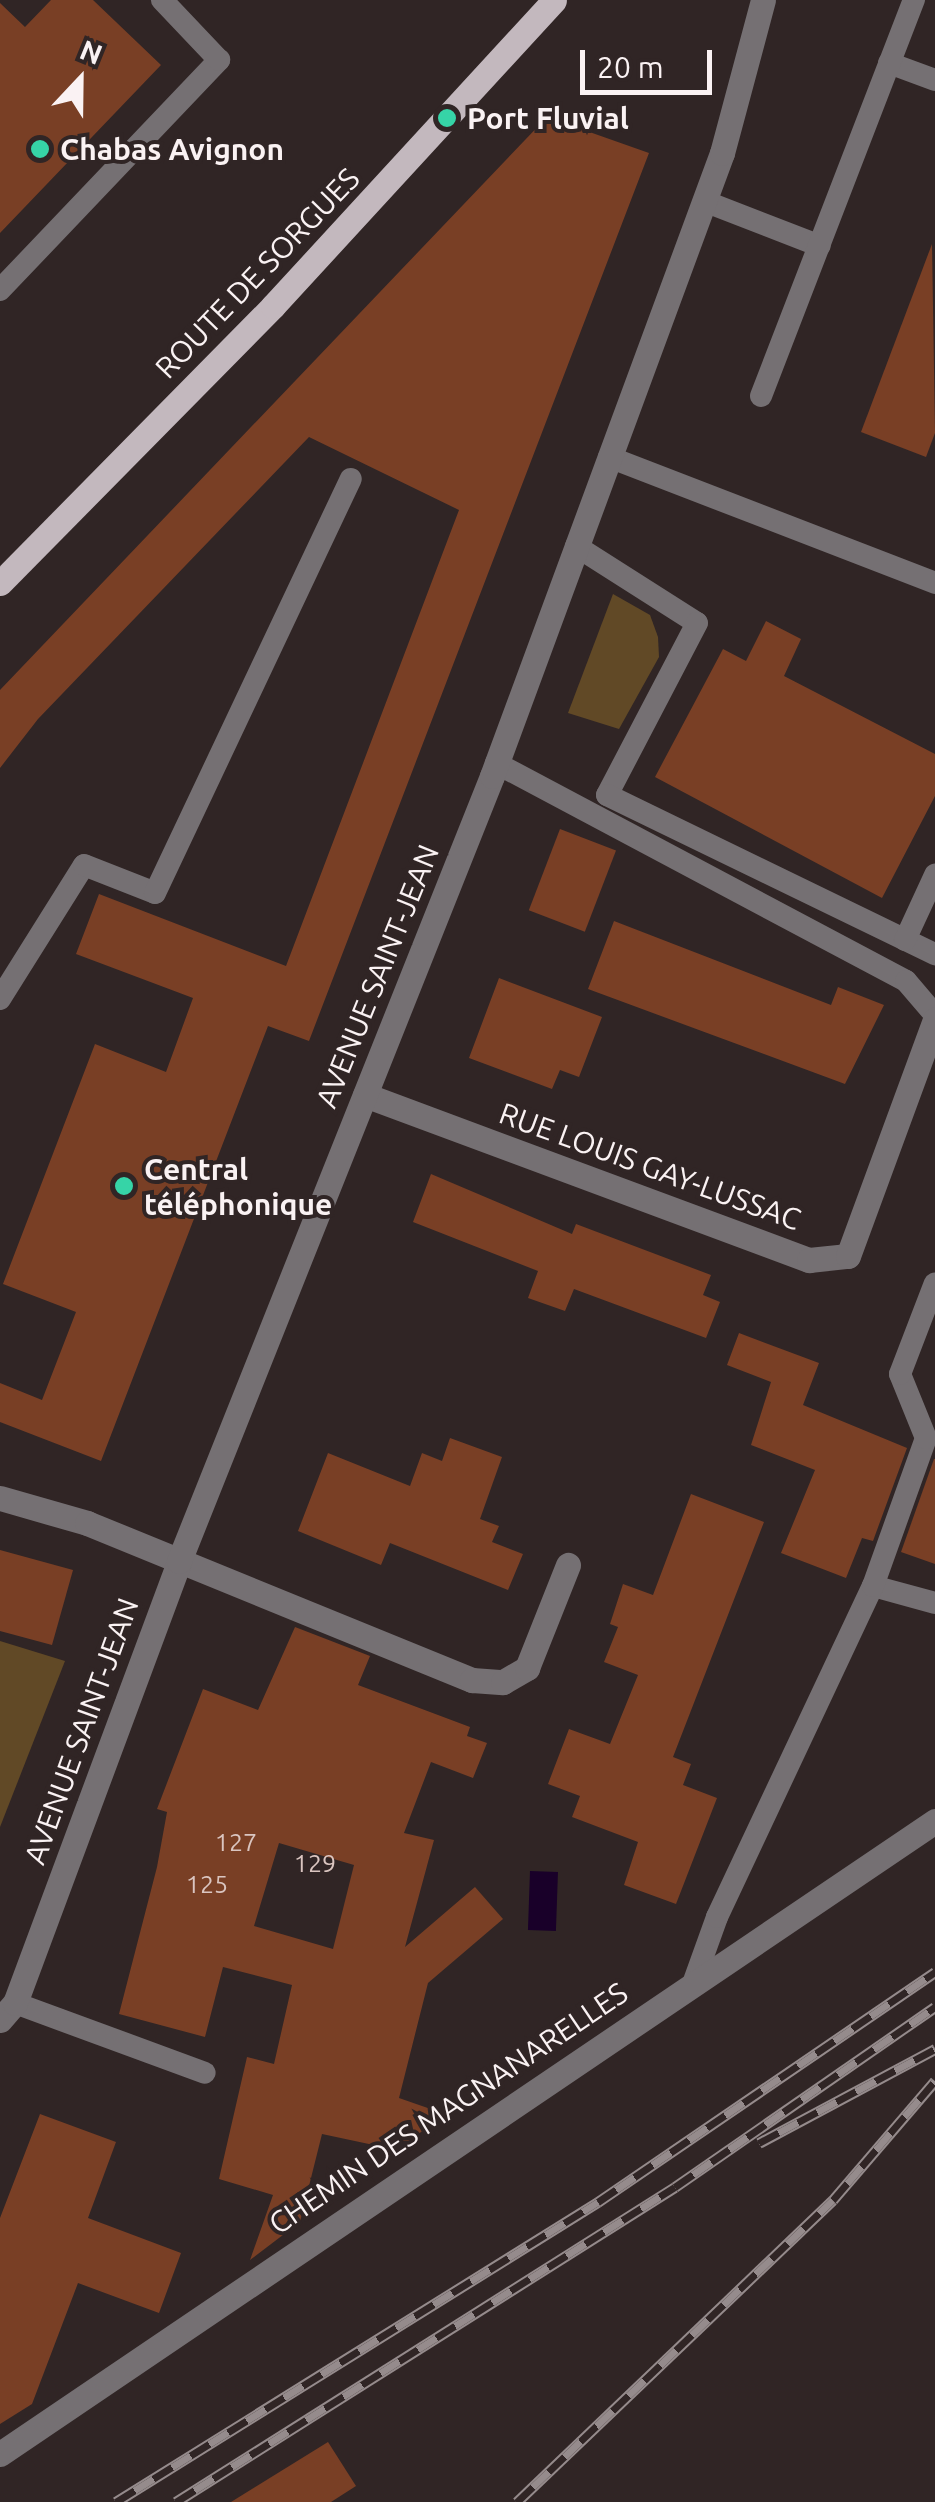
<!DOCTYPE html>
<html>
<head>
<meta charset="utf-8">
<style>
	body { margin:0 }
	#map { position:relative; width:935px; height:2502px; overflow:hidden; background:#302525; font-family:Ubuntu,sans-serif }
	div>[style] { position:absolute }
	.green>* { inset:0; background:#614926 }
	.water>* { inset:0; background:#190029; transform-origin:0 0 }
	.building>* { inset:0; background:#793f25; transform-origin:0 0 }
	.lane>* { height:22px; margin:-11px; padding:0 11px; transform-origin:11px; border-radius:11px; background:#757073 }
	.street>* { height:25px; margin:-12.5px; padding:0 12.5px; transform-origin:12.5px; border-radius:12.5px; background:#757073 }
	.primary>* { height:25px; margin:-12.5px; padding:0 12.5px; transform-origin:12.5px; border-radius:12.5px; background:#c3b8be }
	.rail>* { height:11px; margin-top:-5.5px; transform-origin:0; background:repeating-linear-gradient(90deg,#302525 0 22px,#958b8c 0 44px); box-sizing:border-box; border-block:2px solid #958b8c }
	.dots>* { width:28px; height:28px; translate:-50% -50%; box-sizing:border-box; border:5px solid #302525; border-radius:50% }
	span { translate:-50% -50%; white-space:nowrap; text-align:center; line-height:1.15; -webkit-text-stroke:8px #302525; paint-order:stroke }
	.number-label { font-size:25px; color:#dac5c0 }
	.number-label span { -webkit-text-stroke-width:0 }
	.poi-label { font-size:30px; color:#faf2f3; font-weight:700 }
	.left { translate:0 -50%; text-align:left }
	.street-label { font-size:30px; color:#faf2f3 }
	.north { position:absolute; left:30px; top:30px; width:100px; height:100px; -webkit-text-stroke:8px #302525; paint-order:stroke; rotate:22deg; font-size:28px; font-weight:700; line-height:40px; text-align:center; color:#faf2f3 }
	.north::after { content:''; display:block; margin:auto; width:35px; height:45px; background:#faf2f3; clip-path:polygon(50% 0,100% 100%,50% 72%,0 100%) }
	.scale { position:absolute; left:580px; top:50px; width:132px; height:45px; box-sizing:border-box; border:5px solid #faf2f3; border-top:0; padding-left:12px; font-size:30px; line-height:35px; white-space:nowrap; color:#faf2f3; -webkit-text-stroke:8px #302525; paint-order:stroke }
</style>
</head>
<body>
<div id="map">
	<div class="green">
		<i style="clip-path:polygon(613px 594px,650px 615px,658px 637px,659px 657px,619px 729px,568px 713px)"></i>
		<i style="clip-path:polygon(0 1641px,65px 1661px,0 1827px)"></i>
	</div>
	<div class="water">
		<i style="left:530px;top:1871px;width:28px;height:59px;rotate:2deg"></i>
	</div>
	<div class="building">
		<i style="clip-path:polygon(51px 0,93px 0,161px 65px,0 233px,0 3px,25px 27px)"></i>
		<i style="clip-path:polygon(547px 117px,649px 153px,309px 1041px,268px 1026px,101px 1461px,0 1422px,0 1383px,42px 1400px,76px 1312px,3px 1284px,95px 1044px,166px 1072px,193px 998px,76px 954px,99px 894px,286px 966px,459px 510px,309px 437px,38px 719px,0 768px,0 690px)"></i>
		<i style="clip-path:polygon(932px 244px,935px 433px,926px 457px,861px 432px)"></i>
		<i style="clip-path:polygon(766px 621px,801px 639px,784px 676px,935px 754px,935px 796px,882px 898px,655px 777px,723px 649px,746px 661px)"></i>
		<i style="left:560px;top:829px;width:60px;height:87px;rotate:21deg"></i>
		<i style="clip-path:polygon(614px 921px,831px 1005px,838px 987px,884px 1005px,845px 1084px,588px 989px)"></i>
		<i style="clip-path:polygon(499px 978px,602px 1017px,579px 1077px,560px 1070px,552px 1089px,469px 1058px)"></i>
		<i style="clip-path:polygon(431px 1174px,572px 1234px,576px 1224px,711px 1275px,703px 1295px,720px 1302px,706px 1338px,574px 1289px,565px 1311px,528px 1298px,538px 1271px,413px 1222px)"></i>
		<i style="clip-path:polygon(739px 1333px,819px 1363px,803px 1405px,907px 1448px,873px 1541px,862px 1538px,846px 1578px,781px 1553px,815px 1470px,751px 1445px,771px 1382px,727px 1365px)"></i>
		<i style="clip-path:polygon(450px 1438px,502px 1457px,480px 1519px,499px 1526px,492px 1542px,523px 1554px,508px 1590px,390px 1543px,381px 1565px,298px 1531px,328px 1453px,410px 1486px,422px 1453px,442px 1461px)"></i>
		<i style="clip-path:polygon(934px 1459px,935px 1459px,935px 1564px,901px 1552px)"></i>
		<i style="clip-path:polygon(691px 1494px,764px 1522px,673px 1757px,691px 1764px,683px 1785px,717px 1798px,676px 1904px,624px 1885px,638px 1842px,572px 1817px,580px 1796px,548px 1784px,569px 1729px,610px 1744px,638px 1675px,604px 1662px,618px 1627px,610px 1624px,623px 1584px,653px 1595px)"></i>
		<i style="clip-path:polygon(0 1550px,73px 1570px,52px 1645px,0 1631px)"></i>
		<i style="clip-path:polygon(evenodd,295px 1627px,370px 1656px,358px 1685px,470px 1727px,467px 1736px,487px 1743px,473px 1778px,431px 1762px,404px 1833px,434px 1840px,405px 1947px,475px 1887px,503px 1919px,428px 1983px,399px 2098px,445px 2114px,397px 2150px,322px 2134px,300px 2222px,250px 2260px,273px 2195px,219px 2179px,247px 2057px,274px 2064px,292px 1985px,223px 1967px,205px 2037px,119px 2014px,157px 1867px,167px 1812px,157px 1809px,203px 1689px,258px 1710px,295px 1627px,279px 1843px,354px 1865px,333px 1949px,254px 1926px,279px 1843px)"></i>
		<i style="clip-path:polygon(40px 2114px,116px 2142px,88px 2218px,181px 2253px,159px 2313px,78px 2283px,32px 2404px,0 2424px,0 2218px)"></i>
		<i style="clip-path:polygon(328px 2442px,356px 2486px,331px 2502px,231px 2502px)"></i>
	</div>
	<div class="lane">
		<i style="left:889px;top:63px;width:49px;rotate:20.3deg"></i>
		<i style="left:704px;top:201px;width:124px;rotate:21.2deg"></i>
		<i style="left:0;top:290px;width:318px;rotate:-46.4deg"></i>
		<i style="left:219px;top:60px;width:83px;rotate:-133.5deg"></i>
		<i style="left:761px;top:396px;width:425px;rotate:-68.9deg"></i>
		<i style="left:609px;top:457px;width:350px;rotate:21.1deg"></i>
		<i style="left:576px;top:546px;width:143px;rotate:32.5deg"></i>
		<i style="left:697px;top:623px;width:194px;rotate:117.6deg"></i>
		<i style="left:607px;top:795px;width:365px;rotate:25.9deg"></i>
		<i style="left:496px;top:763px;width:464px;rotate:28deg"></i>
		<i style="left:906px;top:981px;width:45px;rotate:49.5deg"></i>
		<i style="left:905px;top:940px;width:72px;rotate:-65.2deg"></i>
		<i style="left:0;top:999px;width:158px;rotate:-57.9deg"></i>
		<i style="left:84px;top:865px;width:76px;rotate:21.5deg"></i>
		<i style="left:155px;top:893px;width:458px;rotate:-64.7deg"></i>
		<i style="left:873px;top:1586px;width:64px;rotate:15.3deg"></i>
		<i style="left:694px;top:1981px;width:68px;rotate:-70.2deg"></i>
		<i style="left:717px;top:1917px;width:366px;rotate:-64.8deg"></i>
		<i style="left:873px;top:1586px;width:157px;rotate:-70.3deg"></i>
		<i style="left:926px;top:1438px;width:69px;rotate:-112.1deg"></i>
		<i style="left:900px;top:1374px;width:97px;rotate:-69deg"></i>
		<i style="left:15px;top:2003px;width:202px;rotate:20.2deg"></i>
	</div>
	<div class="street">
		<i style="left:365px;top:1095px;width:474px;rotate:20.4deg"></i>
		<i style="left:809px;top:1260px;width:39px;rotate:-6deg"></i>
		<i style="left:848px;top:1256px;width:252px;rotate:-69.8deg"></i>
		<i style="left:0;top:1498px;width:91px;rotate:16deg"></i>
		<i style="left:87px;top:1523px;width:416px;rotate:22.2deg"></i>
		<i style="left:472px;top:1680px;width:31px;rotate:4deg"></i>
		<i style="left:503px;top:1682px;width:28px;rotate:-30deg"></i>
		<i style="left:527px;top:1668px;width:111px;rotate:-68.3deg"></i>
		<i style="left:0;top:2020px;width:23px;rotate:-49deg"></i>
		<i style="left:15px;top:2003px;width:471px;rotate:-69.6deg"></i>
		<i style="left:179px;top:1561px;width:845px;rotate:-68.26deg"></i>
		<i style="left:492px;top:776px;width:664px;rotate:-69.74deg"></i>
		<i style="left:722px;top:153px;width:158px;rotate:-75deg"></i>
		<i style="left:0;top:2454px;width:1129px;rotate:-34.1deg"></i>
	</div>
	<div class="primary">
		<i style="left:0;top:583px;width:389px;rotate:-45.4deg"></i>
		<i style="left:273px;top:306px;width:415px;rotate:-47.4deg"></i>
	</div>
	<div class="rail">
		<i style="left:759px;top:2143px;width:200px;rotate:-28.1deg"></i>
		<i style="left:116px;top:2502px;width:568px;rotate:-31.9deg"></i>
		<i style="left:598px;top:2202px;width:408px;rotate:-34.3deg"></i>
		<i style="left:176px;top:2502px;width:590px;rotate:-32.26deg"></i>
		<i style="left:675px;top:2187px;width:316px;rotate:-34.7deg"></i>
		<i style="left:517px;top:2502px;width:437px;rotate:-43.7deg"></i>
		<i style="left:833px;top:2200px;width:157px;rotate:-49.4deg"></i>
	</div>
	<div class="dots">
		<i style="left:447px;top:118px;background:#36d4a7"></i>
		<i style="left:40px;top:149px;background:#36d4a7"></i>
		<i style="left:124px;top:1186px;background:#36d4a7"></i>
	</div>
	<div class="number-label">
		<span style="left:236px;top:1842px">127</span>
		<span style="left:315px;top:1863px">129</span>
		<span style="left:207px;top:1884px">125</span>
	</div>
	<div class="poi-label">
		<span class="left" style="left:467px;top:118px">Port Fluvial</span>
		<span class="left" style="left:60px;top:149px">Chabas Avignon</span>
		<span class="left" style="left:144px;top:1186px">Central<br>téléphonique</span>
	</div>
	<div class="street-label">
		<span style="left:257px;top:273px;rotate:-46deg">ROUTE DE SORGUES</span>
		<span style="left:377px;top:976px;rotate:-68deg">AVENUE SAINT-JEAN</span>
		<span style="left:650px;top:1166px;rotate:20deg">RUE LOUIS GAY-LUSSAC</span>
		<span style="left:81px;top:1731px;rotate:-70deg">AVENUE SAINT-JEAN</span>
		<span style="left:448px;top:2108px;rotate:-34deg">CHEMIN DES MAGNANARELLES</span>
	</div>
	<div class="north">N</div>
	<div class="scale">20 m</div>
</div>
</body>
</html>
